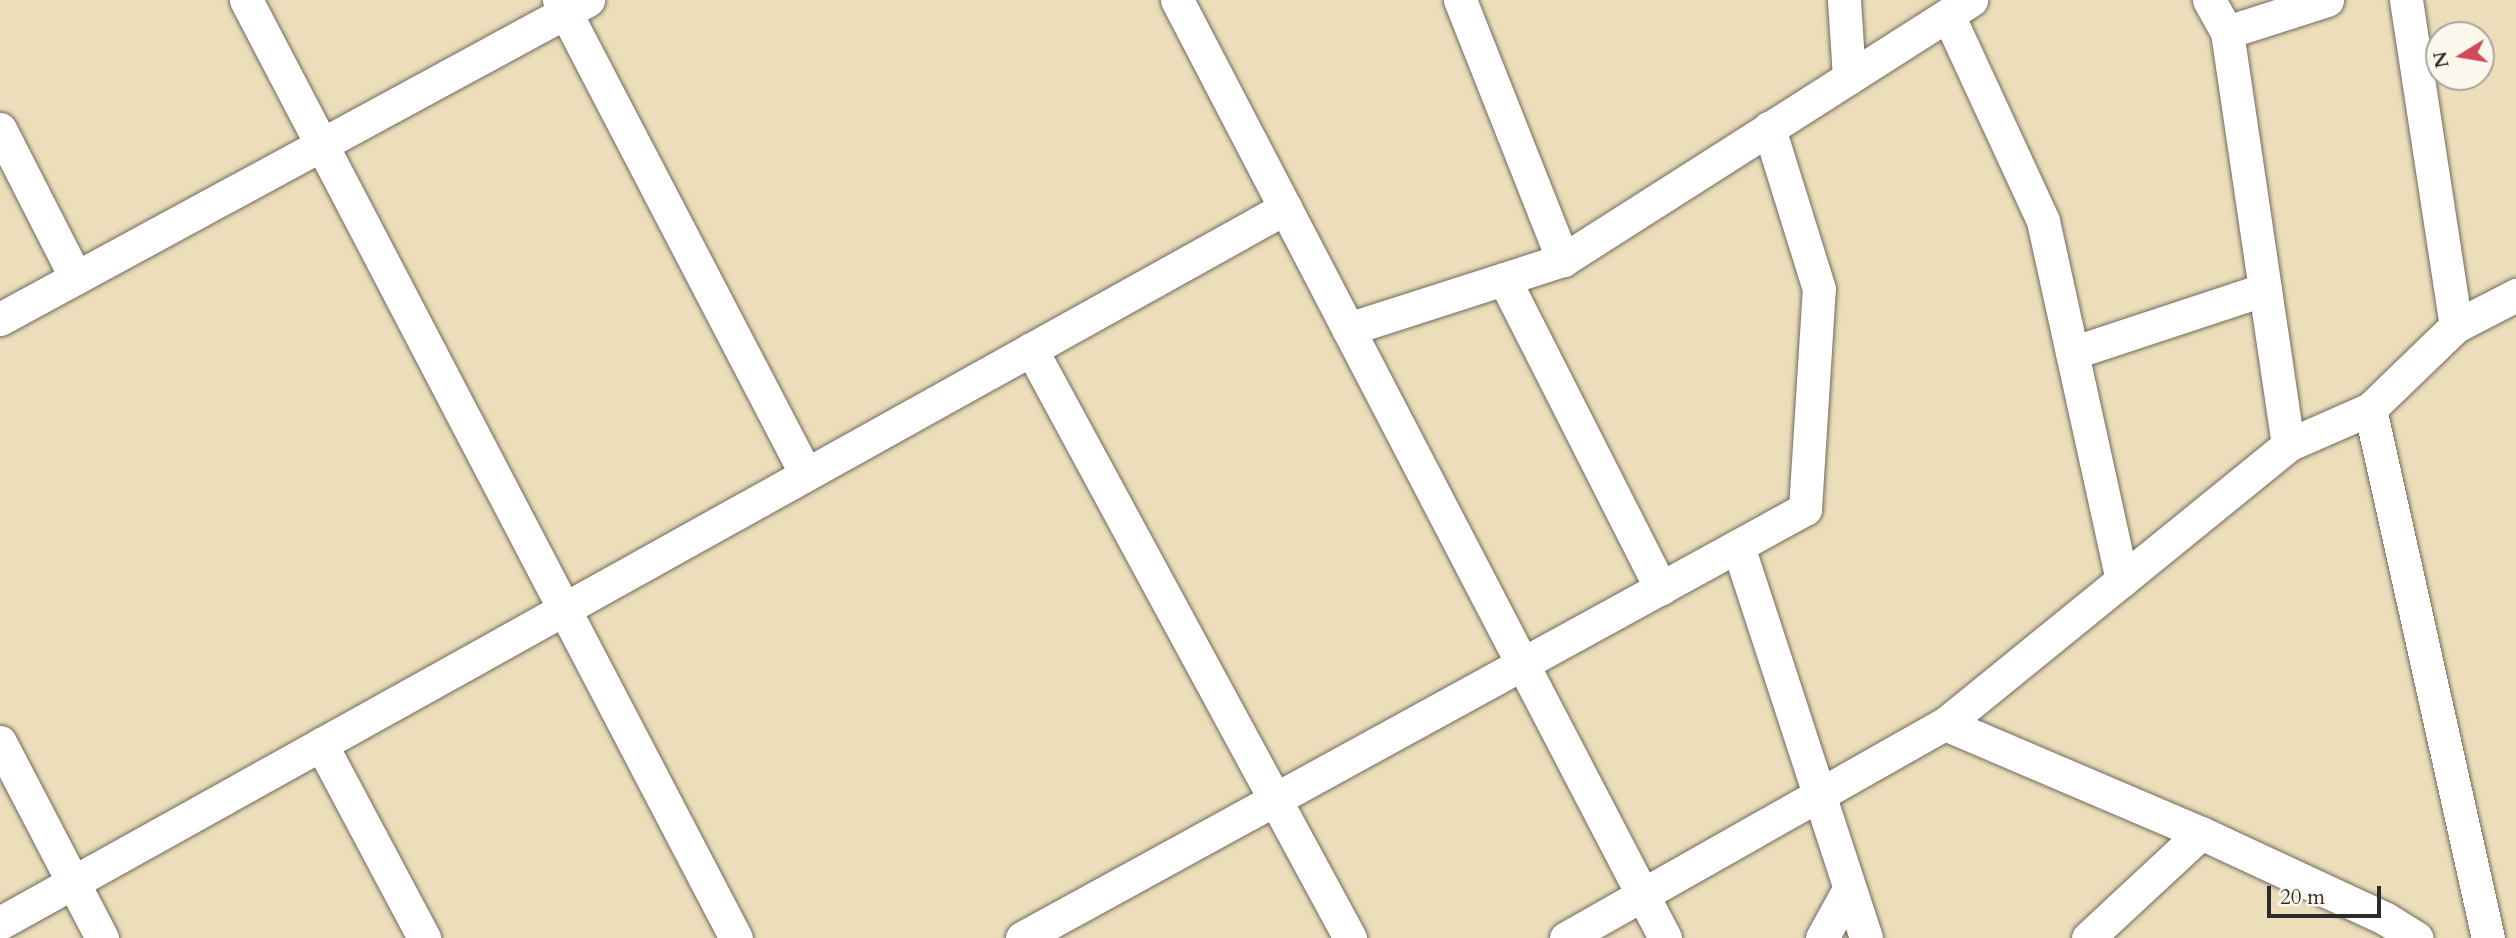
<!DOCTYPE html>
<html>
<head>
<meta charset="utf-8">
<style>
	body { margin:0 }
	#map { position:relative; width:2516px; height:938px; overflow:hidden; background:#ecdeba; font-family:Cardo,serif }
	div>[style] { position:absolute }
	.roads { filter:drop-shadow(0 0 2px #6f6a5d) drop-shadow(0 0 2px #6f6a5d) }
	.minor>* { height:33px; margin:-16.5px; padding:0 16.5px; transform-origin:16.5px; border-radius:16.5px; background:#fff }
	span { translate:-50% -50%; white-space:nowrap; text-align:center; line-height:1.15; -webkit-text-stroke:7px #fbf7ec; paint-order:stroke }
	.north { position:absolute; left:2425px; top:21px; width:70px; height:70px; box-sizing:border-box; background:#fbf7ec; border:2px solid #a8a59f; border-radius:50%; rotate:259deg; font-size:19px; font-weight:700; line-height:28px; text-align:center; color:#2b2b2b }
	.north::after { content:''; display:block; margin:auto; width:24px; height:32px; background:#d1495b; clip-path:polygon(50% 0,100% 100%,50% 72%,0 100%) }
	.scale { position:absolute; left:2267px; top:886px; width:114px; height:32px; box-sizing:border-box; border:4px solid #2b2b2b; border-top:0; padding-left:9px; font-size:21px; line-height:24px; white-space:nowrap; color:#2b2b2b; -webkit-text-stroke:5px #fbf7ec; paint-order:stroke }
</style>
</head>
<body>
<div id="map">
	<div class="roads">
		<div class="minor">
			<i style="left:246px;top:0;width:1058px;rotate:62.42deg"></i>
			<i style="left:559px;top:0;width:534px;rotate:62.48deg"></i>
			<i style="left:1177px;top:0;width:1057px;rotate:62.51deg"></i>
			<i style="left:1460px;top:0;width:280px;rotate:68.4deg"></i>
			<i style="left:1844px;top:0;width:78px;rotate:86.3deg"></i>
			<i style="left:2209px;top:0;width:37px;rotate:61deg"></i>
			<i style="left:2227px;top:32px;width:417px;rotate:81.6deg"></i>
			<i style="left:2406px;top:0;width:330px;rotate:81.3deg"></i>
			<i style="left:1948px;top:15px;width:227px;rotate:65.2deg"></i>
			<i style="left:2043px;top:221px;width:368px;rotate:77.6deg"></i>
			<i style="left:2227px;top:32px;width:105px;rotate:-17.7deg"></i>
			<i style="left:0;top:129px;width:167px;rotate:63deg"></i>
			<i style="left:1504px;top:279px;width:347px;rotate:63.1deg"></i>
			<i style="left:0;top:319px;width:669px;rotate:-28.48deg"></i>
			<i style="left:1348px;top:329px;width:226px;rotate:-17.8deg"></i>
			<i style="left:1563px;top:260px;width:484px;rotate:-32.5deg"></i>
			<i style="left:1031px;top:349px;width:670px;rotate:61.56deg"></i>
			<i style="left:2072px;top:353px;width:203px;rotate:-18.3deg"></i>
			<i style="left:2370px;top:409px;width:542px;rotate:77.43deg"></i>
			<i style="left:1738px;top:546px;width:412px;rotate:71.9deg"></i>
			<i style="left:1945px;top:724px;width:278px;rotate:23.1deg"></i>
			<i style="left:2201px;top:833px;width:204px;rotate:24.9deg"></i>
			<i style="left:2386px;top:919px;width:36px;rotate:32deg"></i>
			<i style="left:0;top:742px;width:221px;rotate:62.5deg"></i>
			<i style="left:321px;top:744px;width:220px;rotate:62deg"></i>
			<i style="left:0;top:923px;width:1471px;rotate:-29.09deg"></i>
			<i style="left:1022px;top:938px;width:893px;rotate:-28.72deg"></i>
			<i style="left:1805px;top:509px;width:220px;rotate:-86.4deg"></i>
			<i style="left:1819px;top:289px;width:169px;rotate:-107.3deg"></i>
			<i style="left:1566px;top:938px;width:435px;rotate:-29.5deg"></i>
			<i style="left:1945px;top:724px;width:442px;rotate:-39.1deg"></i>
			<i style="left:2288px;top:445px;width:90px;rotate:-23.7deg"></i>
			<i style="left:2370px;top:409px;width:120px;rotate:-44deg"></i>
			<i style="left:2456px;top:326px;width:68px;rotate:-27.3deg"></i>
			<i style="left:1822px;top:938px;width:56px;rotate:-61.1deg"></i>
			<i style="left:2088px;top:938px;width:154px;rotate:-42.9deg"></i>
		</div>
	</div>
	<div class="north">N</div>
	<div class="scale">20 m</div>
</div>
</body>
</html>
